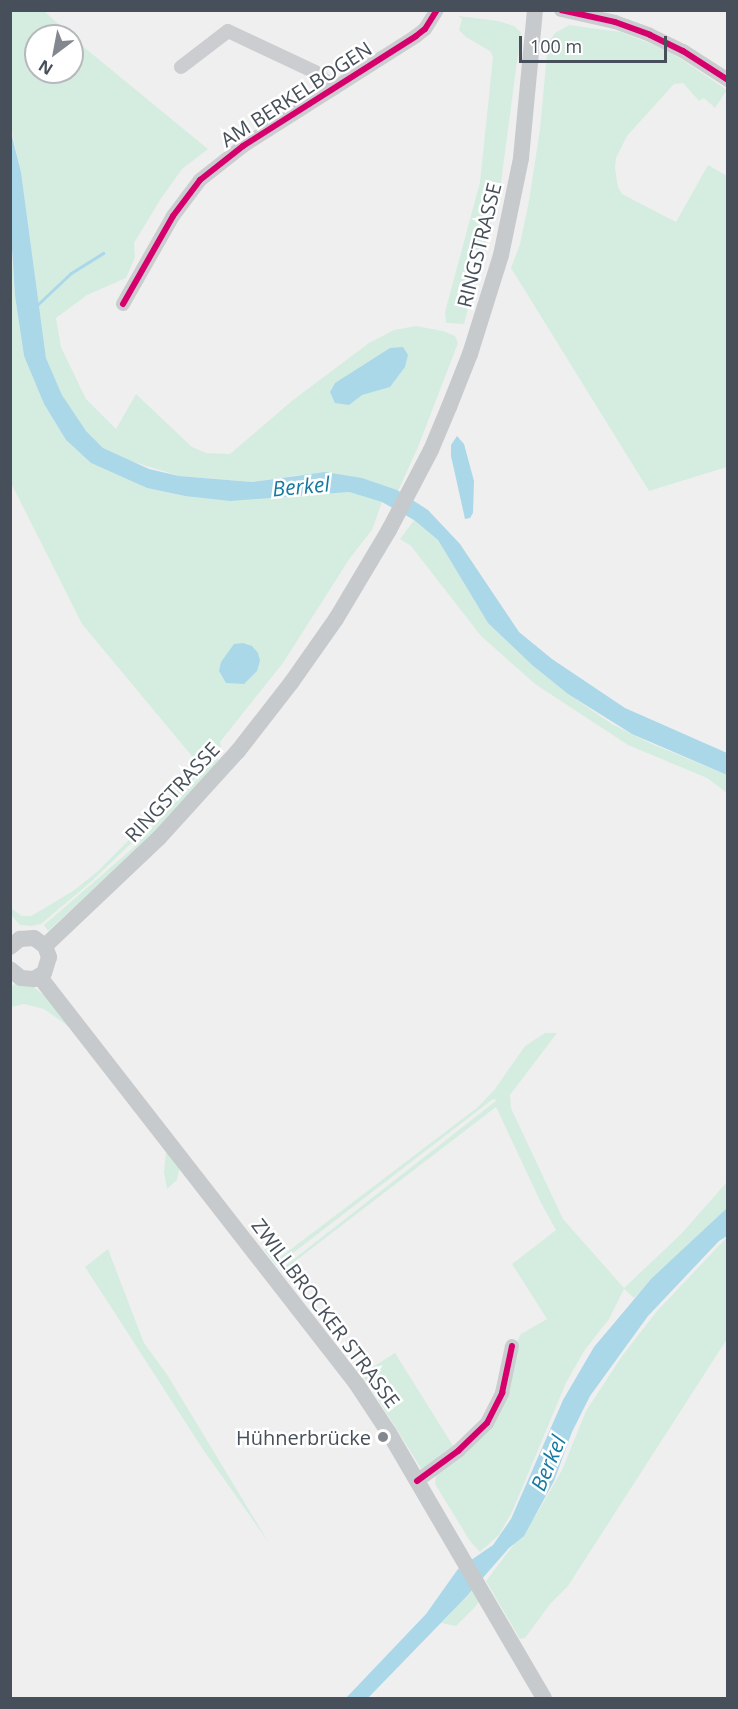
<!DOCTYPE html>
<html>
<head>
<meta charset="utf-8">
<style>
	body { margin:0 }
	#map { position:relative; width:738px; height:1709px; overflow:hidden; background:#f0efef; font-family:"Open Sans",sans-serif }
	div>[style] { position:absolute }
	.green>* { inset:0; background:#d5ede0; transform-origin:0 0 }
	.water>* { inset:0; background:#abd8e9 }
	.stream>* { height:3px; margin:-1.5px; padding:0 1.5px; transform-origin:1.5px; border-radius:1.5px; background:#abd8e9 }
	.minor>* { height:14px; margin:-7px; padding:0 7px; transform-origin:7px; border-radius:7px; background:#cbcdd0 }
	.major>* { height:16px; margin:-8px; padding:0 8px; transform-origin:8px; border-radius:8px; background:#c7cacd }
	.cycleway>* { height:6px; margin:-3px; padding:0 3px; transform-origin:3px; border-radius:3px; background:#d6006c }
	.dots>* { width:16px; height:16px; translate:-50% -50%; box-sizing:border-box; border:3px solid #fff; border-radius:50% }
	span { translate:-50% -50%; white-space:nowrap; text-align:center; line-height:1.15; -webkit-text-stroke:5px #fff; paint-order:stroke }
	.street-label { font-size:20px; color:#47505a }
	.poi-label { font-size:20px; color:#47505a }
	.right { translate:-100% -50%; text-align:right }
	.water-label { font-size:21px; color:#147aa1; font-style:italic }
	.frame { position:absolute; inset:0; border:12px solid #47505a; pointer-events:none }
	.north { position:absolute; left:24px; top:24px; width:60px; height:60px; box-sizing:border-box; background:#fff; border:2px solid #b5b9bd; border-radius:50%; rotate:212deg; font-size:16px; font-weight:700; line-height:24px; text-align:center; color:#47505a }
	.north::after { content:''; display:block; margin:auto; width:21px; height:27px; background:#82888e; clip-path:polygon(50% 0,100% 100%,50% 72%,0 100%) }
	.scale { position:absolute; left:519px; top:36px; width:148px; height:27px; box-sizing:border-box; border:3px solid #47505a; border-top:0; padding-left:8px; font-size:18px; line-height:21px; white-space:nowrap; color:#47505a; -webkit-text-stroke:4px #fff; paint-order:stroke }
</style>
</head>
<body>
<div id="map">
	<div class="green">
		<i style="clip-path:polygon(evenodd,10px 11px,44px 11px,80px 44px,208px 149px,182px 169px,160px 200px,134px 243px,135px 257px,126px 278px,87px 295px,56px 318px,61px 347px,86px 399px,116px 429px,136px 394px,192px 447px,206px 453px,230px 454px,293px 400px,369px 343px,394px 330px,416px 326px,443px 331px,455px 336px,458px 343px,418px 447px,398px 491px,299px 475px,252px 482px,179px 476px,124px 459px,103px 448px,85px 431px,62px 395px,46px 358px,21px 172px,11px 128px,10px 11px,36px 36px,72px 36px,72px 72px,36px 72px,36px 36px)"></i>
		<i style="clip-path:polygon(458px 16px,498px 21px,514px 26px,521px 32px,500px 190px,464px 324px,446px 323px,445px 312px,480px 182px,493px 57px,490px 51px,466px 37px,459px 30px,462px 19px)"></i>
		<i style="clip-path:polygon(569px 25px,621px 32px,669px 51px,727px 90px,715px 108px,704px 98px,699px 101px,683px 83px,674px 84px,627px 136px,616px 158px,615px 168px,618px 187px,622px 194px,676px 222px,708px 165px,727px 176px,727px 467px,649px 491px,511px 268px,520px 244px,529px 201px,540px 129px,548px 43px,555px 33px)"></i>
		<i style="clip-path:polygon(10px 234px,15px 296px,24px 356px,44px 404px,66px 440px,91px 463px,147px 488px,185px 496px,349px 492px,382px 502px,372px 530px,350px 558px,283px 663px,220px 742px,221px 747px,212px 760px,168px 808px,92px 881px,41px 924px,31px 926px,20px 925px,11px 915px,11px 908px,22px 916px,31px 916px,73px 891px,98px 871px,201px 767px,82px 624px,11px 483px)"></i>
		<i style="clip-path:polygon(414px 520px,438px 540px,488px 623px,532px 665px,568px 694px,612px 724px,652px 744px,727px 775px,727px 793px,707px 778px,628px 745px,535px 684px,481px 636px,411px 546px,400px 539px)"></i>
		<i style="clip-path:polygon(217px 758px,221px 763px,178px 812px,48px 931px,44px 925px,133px 848px)"></i>
		<i style="clip-path:polygon(19px 982px,31px 985px,50px 1000px,180px 1165px,177px 1180px,167px 1189px,164px 1172px,166px 1151px,68px 1026px,44px 1009px,24px 1004px,11px 1007px,11px 986px)"></i>
		<i style="clip-path:polygon(545px 1033px,557px 1033px,510px 1095px,511px 1108px,563px 1219px,624px 1288px,681px 1234px,727px 1182px,727px 1208px,634px 1298px,624px 1289px,609px 1319px,584px 1351px,566px 1383px,512px 1512px,499px 1535px,480px 1552px,470px 1541px,435px 1484px,436px 1473px,489px 1426px,513px 1349px,521px 1334px,547px 1319px,512px 1264px,556px 1230px,541px 1203px,496px 1107px,285px 1269px,282px 1272px,280px 1270px,497px 1100px,493px 1099px,280px 1263px,276px 1265px,264px 1250px,269px 1247px,278px 1259px,478px 1107px,495px 1089px,525px 1046px)"></i>
		<i style="clip-path:polygon(727px 1237px,727px 1339px,568px 1586px,551px 1603px,525px 1638px,520px 1639px,486px 1581px,536px 1515px,562px 1470px,586px 1411px,622px 1356px,657px 1311px)"></i>
		<i style="clip-path:polygon(108px 1249px,144px 1343px,168px 1376px,269px 1543px,202px 1448px,85px 1267px)"></i>
		<i style="left:395px;top:1353px;width:112px;height:39px;rotate:58deg"></i>
		<i style="clip-path:polygon(475px 1588px,481px 1598px,476px 1606px,456px 1626px,441px 1623px)"></i>
	</div>
	<div class="water">
		<i style="clip-path:polygon(10px 128px,21px 172px,46px 358px,62px 395px,86px 431px,103px 448px,149px 469px,179px 476px,252px 482px,325px 472px,362px 478px,397px 490px,428px 510px,460px 544px,519px 632px,552px 659px,625px 708px,727px 753px,727px 775px,632px 734px,568px 694px,532px 665px,488px 623px,438px 540px,414px 520px,382px 502px,349px 492px,230px 501px,185px 496px,147px 488px,91px 463px,66px 440px,44px 404px,24px 356px,15px 296px,11px 234px)"></i>
		<i style="clip-path:polygon(403px 347px,408px 355px,405px 367px,390px 387px,362px 395px,349px 405px,335px 403px,330px 392px,335px 383px,390px 348px)"></i>
		<i style="clip-path:polygon(457px 436px,464px 444px,474px 481px,473px 513px,470px 518px,465px 519px,451px 456px,451px 445px)"></i>
		<i style="clip-path:polygon(243px 643px,252px 646px,258px 653px,260px 661px,257px 671px,244px 684px,226px 683px,219px 671px,221px 662px,234px 644px)"></i>
		<i style="clip-path:polygon(727px 1208px,727px 1236px,719px 1241px,648px 1316px,590px 1396px,572px 1432px,554px 1481px,524px 1536px,509px 1548px,467px 1596px,368px 1698px,346px 1698px,426px 1614px,458px 1569px,493px 1545px,511px 1519px,563px 1400px,594px 1347px,652px 1278px)"></i>
	</div>
	<div class="stream">
		<i style="left:37px;top:305px;width:47px;rotate:-43.3deg"></i>
		<i style="left:71px;top:273px;width:38px;rotate:-32deg"></i>
	</div>
	<div class="minor">
		<i style="left:561px;top:10px;width:55px;rotate:12.5deg"></i>
		<i style="left:615px;top:22px;width:37px;rotate:20deg"></i>
		<i style="left:650px;top:35px;width:37px;rotate:26deg"></i>
		<i style="left:683px;top:51px;width:54px;rotate:32.8deg"></i>
		<i style="left:181px;top:67px;width:59px;rotate:-37.5deg"></i>
		<i style="left:228px;top:31px;width:96px;rotate:25.2deg"></i>
		<i style="left:315px;top:72px;width:25px;rotate:40deg"></i>
		<i style="left:123px;top:304px;width:101px;rotate:-60.4deg"></i>
		<i style="left:173px;top:216px;width:45px;rotate:-53.1deg"></i>
		<i style="left:200px;top:180px;width:55px;rotate:-38.3deg"></i>
		<i style="left:243px;top:146px;width:205px;rotate:-32.4deg"></i>
		<i style="left:416px;top:36px;width:11px;rotate:-38deg"></i>
		<i style="left:425px;top:29px;width:22px;rotate:-58deg"></i>
		<i style="left:417px;top:1481px;width:51px;rotate:-36.2deg"></i>
		<i style="left:458px;top:1451px;width:40px;rotate:-44deg"></i>
		<i style="left:487px;top:1423px;width:34px;rotate:-63deg"></i>
		<i style="left:502px;top:1393px;width:48px;rotate:-78deg"></i>
	</div>
	<div class="major">
		<i style="left:45px;top:946px;width:157px;rotate:-43.5deg"></i>
		<i style="left:159px;top:838px;width:118px;rotate:-47.8deg"></i>
		<i style="left:238px;top:751px;width:86px;rotate:-52.1deg"></i>
		<i style="left:291px;top:683px;width:78px;rotate:-54.9deg"></i>
		<i style="left:336px;top:619px;width:104px;rotate:-59.2deg"></i>
		<i style="left:389px;top:530px;width:90px;rotate:-62.3deg"></i>
		<i style="left:431px;top:450px;width:47px;rotate:-67.3deg"></i>
		<i style="left:449px;top:407px;width:57px;rotate:-68.4deg"></i>
		<i style="left:470px;top:354px;width:104px;rotate:-72.6deg"></i>
		<i style="left:501px;top:255px;width:99px;rotate:-78.3deg"></i>
		<i style="left:521px;top:158px;width:149px;rotate:-84.6deg"></i>
		<i style="left:10px;top:947px;width:13px;rotate:-39deg"></i>
		<i style="left:20px;top:939px;width:14px;rotate:-4deg"></i>
		<i style="left:34px;top:938px;width:14px;rotate:36deg"></i>
		<i style="left:45px;top:946px;width:12px;rotate:70deg"></i>
		<i style="left:49px;top:957px;width:17px;rotate:107deg"></i>
		<i style="left:44px;top:973px;width:12px;rotate:149deg"></i>
		<i style="left:34px;top:979px;width:13px;rotate:-176deg"></i>
		<i style="left:21px;top:978px;width:14px;rotate:-141deg"></i>
		<i style="left:39px;top:976px;width:516px;rotate:52.09deg"></i>
		<i style="left:356px;top:1383px;width:60px;rotate:56.6deg"></i>
		<i style="left:389px;top:1433px;width:307px;rotate:59.7deg"></i>
	</div>
	<div class="cycleway">
		<i style="left:561px;top:10px;width:55px;rotate:12.5deg"></i>
		<i style="left:615px;top:22px;width:37px;rotate:20deg"></i>
		<i style="left:650px;top:35px;width:37px;rotate:26deg"></i>
		<i style="left:683px;top:51px;width:54px;rotate:32.8deg"></i>
		<i style="left:123px;top:304px;width:101px;rotate:-60.4deg"></i>
		<i style="left:173px;top:216px;width:45px;rotate:-53.1deg"></i>
		<i style="left:200px;top:180px;width:55px;rotate:-38.3deg"></i>
		<i style="left:243px;top:146px;width:205px;rotate:-32.4deg"></i>
		<i style="left:416px;top:36px;width:11px;rotate:-38deg"></i>
		<i style="left:425px;top:29px;width:22px;rotate:-58deg"></i>
		<i style="left:417px;top:1481px;width:51px;rotate:-36.2deg"></i>
		<i style="left:458px;top:1451px;width:40px;rotate:-44deg"></i>
		<i style="left:487px;top:1423px;width:34px;rotate:-63deg"></i>
		<i style="left:502px;top:1393px;width:48px;rotate:-78deg"></i>
	</div>
	<div class="dots">
		<i style="left:383px;top:1437px;background:#82888e"></i>
	</div>
	<div class="street-label">
		<span style="left:296px;top:94px;rotate:-33deg">AM BERKELBOGEN</span>
		<span style="left:479px;top:245px;rotate:-76deg">RINGSTRASSE</span>
		<span style="left:172px;top:792px;rotate:-47deg">RINGSTRASSE</span>
		<span style="left:326px;top:1313px;rotate:53deg">ZWILLBROCKER STRASSE</span>
	</div>
	<div class="poi-label">
		<span class="right" style="left:371px;top:1437px">Hühnerbrücke</span>
	</div>
	<div class="water-label">
		<span style="left:301px;top:486px;rotate:-5deg">Berkel</span>
		<span style="left:548px;top:1463px;rotate:-67deg">Berkel</span>
	</div>
	<div class="frame"></div>
	<div class="north">N</div>
	<div class="scale">100 m</div>
</div>
</body>
</html>
